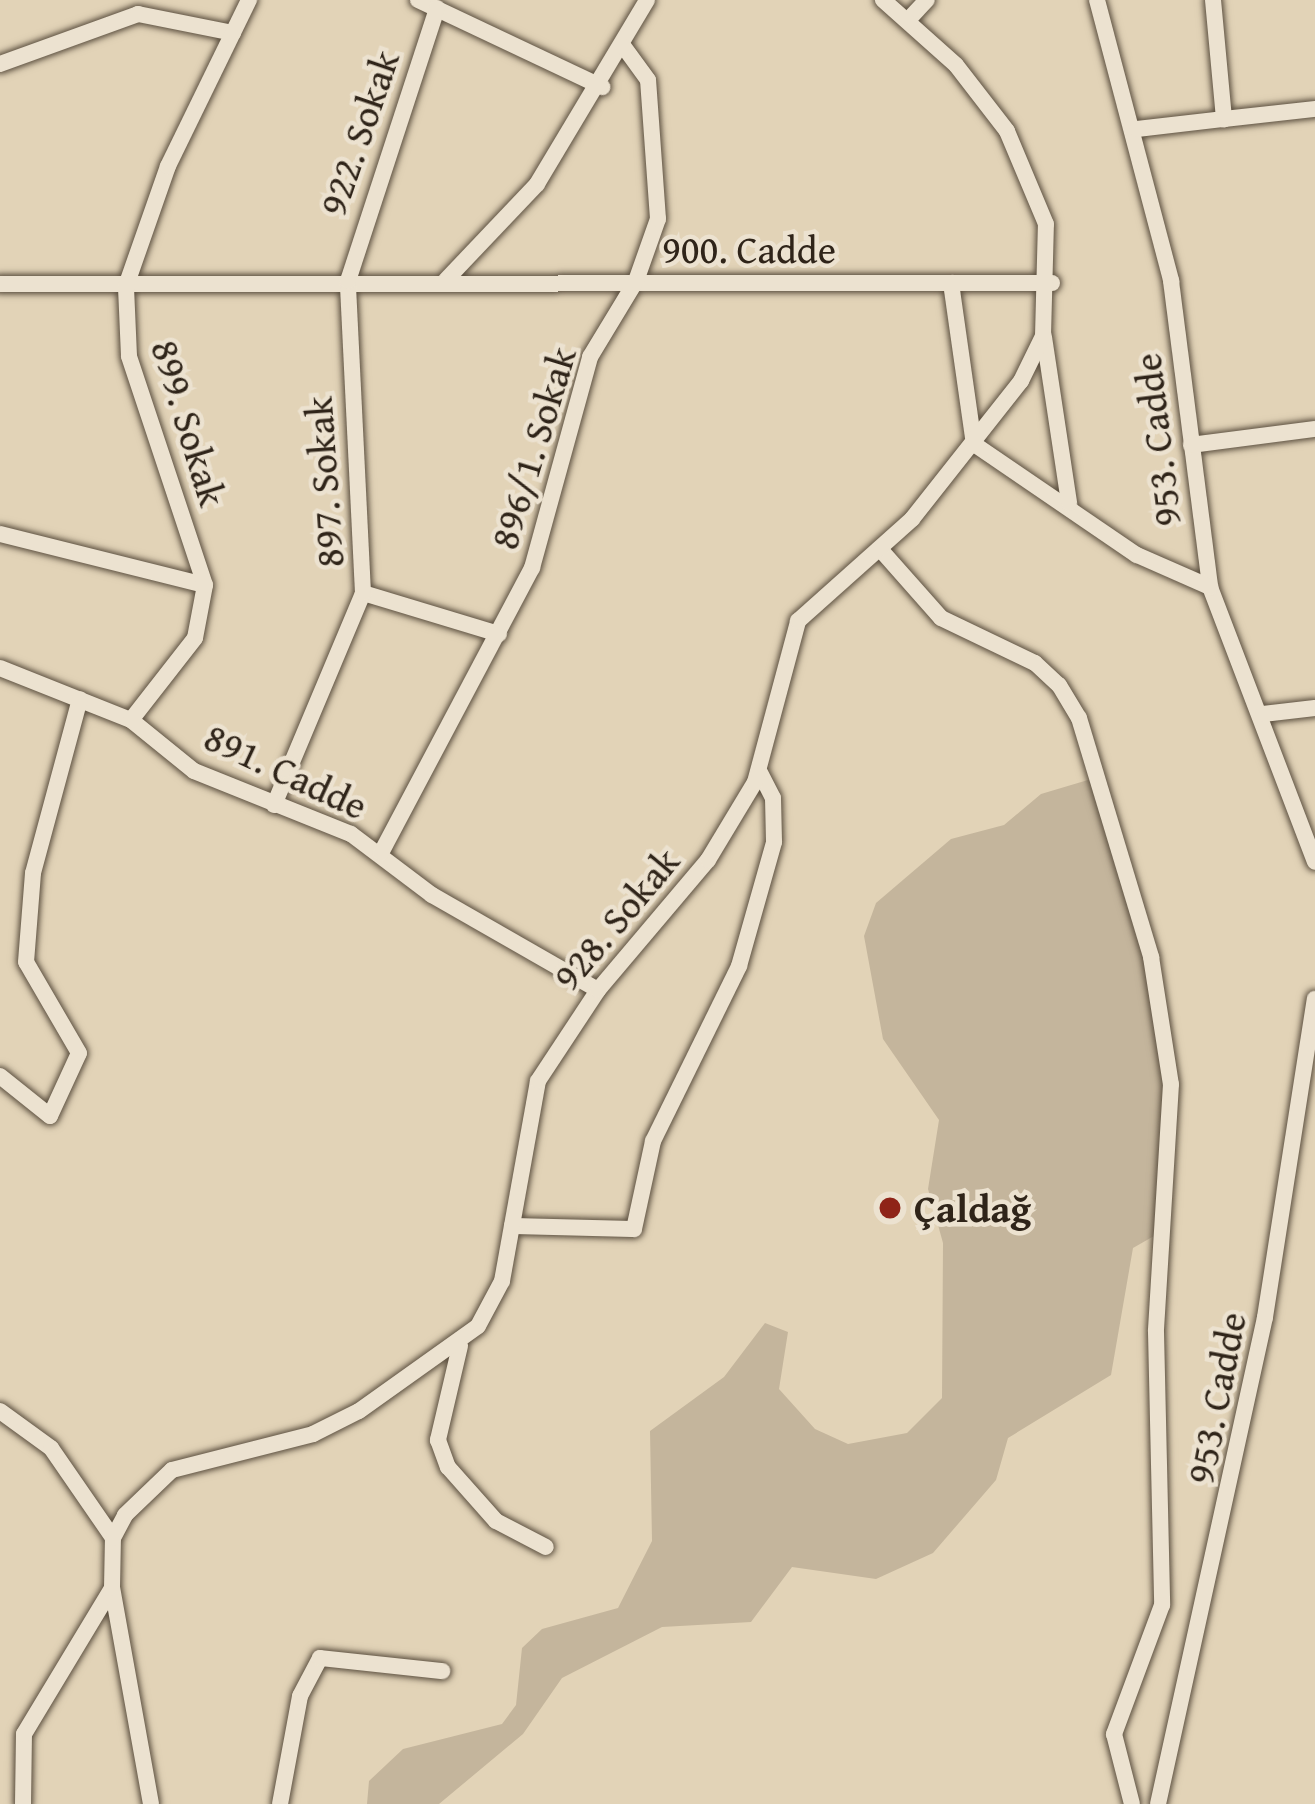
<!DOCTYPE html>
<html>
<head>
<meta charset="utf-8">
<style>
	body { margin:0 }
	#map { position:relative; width:1315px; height:1804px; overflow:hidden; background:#e2d3b7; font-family:"Gentium Book Plus",serif }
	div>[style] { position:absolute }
	.green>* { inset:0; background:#c4b59c }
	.roads { filter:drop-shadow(0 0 3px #5c5040) drop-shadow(0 0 3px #5c5040) }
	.minor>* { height:16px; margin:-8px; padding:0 8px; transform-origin:8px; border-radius:8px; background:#ece2d0 }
	.dots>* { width:33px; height:33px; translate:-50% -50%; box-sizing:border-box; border:6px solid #ece2d0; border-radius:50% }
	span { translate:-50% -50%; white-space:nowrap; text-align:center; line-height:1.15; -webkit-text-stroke:9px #ece2d0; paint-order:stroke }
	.street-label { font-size:39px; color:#2f2419 }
	.poi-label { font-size:39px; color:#2f2419; font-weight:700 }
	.left { translate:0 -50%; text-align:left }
</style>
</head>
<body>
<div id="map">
	<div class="green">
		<i style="clip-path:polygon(1098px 777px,1151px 957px,1171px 1084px,1161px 1232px,1133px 1248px,1111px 1375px,1008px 1438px,996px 1480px,933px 1553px,876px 1579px,792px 1567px,751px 1622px,662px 1627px,562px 1678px,523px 1734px,439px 1804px,367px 1804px,369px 1781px,403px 1749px,502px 1724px,516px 1705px,522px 1648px,542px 1629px,618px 1608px,652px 1541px,650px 1431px,724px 1377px,765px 1323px,788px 1332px,779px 1389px,815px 1429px,848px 1444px,907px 1433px,942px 1398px,943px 1243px,928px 1189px,939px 1120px,883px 1039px,864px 936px,876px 903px,951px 839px,1004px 825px,1041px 794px)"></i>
	</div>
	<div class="roads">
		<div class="minor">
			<i style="left:418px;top:0;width:204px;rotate:25.3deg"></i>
			<i style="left:1097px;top:0;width:291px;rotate:75.2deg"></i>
			<i style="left:1171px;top:281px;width:308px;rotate:82.7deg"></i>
			<i style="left:1210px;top:587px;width:294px;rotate:69.1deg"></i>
			<i style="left:1213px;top:0;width:120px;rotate:84.7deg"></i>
			<i style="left:1224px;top:119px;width:92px;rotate:-6.3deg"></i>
			<i style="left:909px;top:19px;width:26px;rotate:-47deg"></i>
			<i style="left:0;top:64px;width:147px;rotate:-19.9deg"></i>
			<i style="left:138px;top:14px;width:97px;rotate:11.3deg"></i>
			<i style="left:1137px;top:129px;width:88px;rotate:-6.6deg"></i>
			<i style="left:446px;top:280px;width:132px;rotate:-46.5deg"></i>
			<i style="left:537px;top:184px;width:214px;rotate:-59.1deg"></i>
			<i style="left:951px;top:283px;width:163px;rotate:81.9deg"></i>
			<i style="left:974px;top:444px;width:197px;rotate:34.3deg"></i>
			<i style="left:1137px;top:555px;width:80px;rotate:23.7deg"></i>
			<i style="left:0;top:284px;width:1052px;rotate:-0.05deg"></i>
			<i style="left:1044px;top:337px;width:168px;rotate:81.4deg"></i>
			<i style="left:1191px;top:445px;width:125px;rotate:-7.4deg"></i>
			<i style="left:0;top:534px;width:211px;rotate:14deg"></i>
			<i style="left:880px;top:549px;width:92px;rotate:48.5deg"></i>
			<i style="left:941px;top:618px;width:104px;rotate:25.6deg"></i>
			<i style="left:1035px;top:663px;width:33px;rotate:43deg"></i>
			<i style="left:1059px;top:685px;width:39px;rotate:59deg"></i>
			<i style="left:1079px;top:718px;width:250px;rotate:73.2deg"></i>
			<i style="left:1151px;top:957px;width:129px;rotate:81.1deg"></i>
			<i style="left:1171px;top:1084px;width:248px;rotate:93.5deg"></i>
			<i style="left:1156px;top:1332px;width:273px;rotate:88.7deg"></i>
			<i style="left:1162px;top:1605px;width:138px;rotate:110.4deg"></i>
			<i style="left:1114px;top:1734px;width:72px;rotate:75.6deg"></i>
			<i style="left:363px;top:593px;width:142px;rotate:16.8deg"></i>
			<i style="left:0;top:668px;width:141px;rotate:21.7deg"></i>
			<i style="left:131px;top:720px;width:81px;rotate:39deg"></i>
			<i style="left:194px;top:771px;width:169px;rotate:21.9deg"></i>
			<i style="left:351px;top:834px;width:101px;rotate:37deg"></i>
			<i style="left:432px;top:895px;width:191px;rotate:29.8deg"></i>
			<i style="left:1263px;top:714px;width:52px;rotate:-6.6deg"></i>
			<i style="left:131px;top:720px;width:104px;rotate:-52deg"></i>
			<i style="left:195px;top:638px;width:54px;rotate:-79.3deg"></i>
			<i style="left:205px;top:585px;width:241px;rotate:-108.4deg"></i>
			<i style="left:129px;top:356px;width:70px;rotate:-92.5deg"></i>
			<i style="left:126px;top:286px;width:127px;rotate:-70.7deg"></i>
			<i style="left:168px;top:166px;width:185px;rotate:-64deg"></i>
			<i style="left:274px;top:805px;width:230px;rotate:-67.2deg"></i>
			<i style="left:363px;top:593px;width:312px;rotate:-92.8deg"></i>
			<i style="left:348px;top:281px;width:287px;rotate:-71.9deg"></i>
			<i style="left:381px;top:853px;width:323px;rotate:-62.1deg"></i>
			<i style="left:532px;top:568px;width:219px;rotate:-74.6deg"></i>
			<i style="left:590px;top:357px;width:89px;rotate:-58.8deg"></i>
			<i style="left:636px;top:281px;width:66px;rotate:-70.5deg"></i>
			<i style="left:658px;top:219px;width:139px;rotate:-94.1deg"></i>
			<i style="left:648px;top:80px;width:41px;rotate:-126deg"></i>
			<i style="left:0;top:1076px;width:64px;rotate:38.7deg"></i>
			<i style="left:50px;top:1116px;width:69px;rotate:-65.3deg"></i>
			<i style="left:79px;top:1053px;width:105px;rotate:-120.2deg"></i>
			<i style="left:26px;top:962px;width:89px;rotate:-85.5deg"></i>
			<i style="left:33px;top:873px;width:180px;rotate:-74.9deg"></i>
			<i style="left:512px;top:1226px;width:122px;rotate:1.4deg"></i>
			<i style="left:634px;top:1229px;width:90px;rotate:-77.8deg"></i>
			<i style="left:653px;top:1141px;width:195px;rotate:-63.8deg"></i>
			<i style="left:739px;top:966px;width:129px;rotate:-74.2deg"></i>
			<i style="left:774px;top:842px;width:44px;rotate:-91.3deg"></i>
			<i style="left:773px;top:798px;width:30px;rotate:-117deg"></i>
			<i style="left:460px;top:1346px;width:97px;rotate:103.2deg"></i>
			<i style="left:438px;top:1440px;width:29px;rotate:70deg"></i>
			<i style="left:448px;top:1467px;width:72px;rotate:48.4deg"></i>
			<i style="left:496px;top:1521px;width:56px;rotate:27.5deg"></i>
			<i style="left:0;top:1411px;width:63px;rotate:36deg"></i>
			<i style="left:51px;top:1448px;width:109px;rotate:55.4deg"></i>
			<i style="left:23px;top:1804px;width:70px;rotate:-89.2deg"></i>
			<i style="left:24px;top:1734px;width:170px;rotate:-58.9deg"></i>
			<i style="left:151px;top:1804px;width:219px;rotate:-100.2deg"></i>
			<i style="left:112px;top:1588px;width:50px;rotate:-88.9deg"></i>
			<i style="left:113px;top:1538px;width:26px;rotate:-62deg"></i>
			<i style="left:125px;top:1515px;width:65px;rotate:-43.8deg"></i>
			<i style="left:172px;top:1470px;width:146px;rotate:-14.3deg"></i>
			<i style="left:313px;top:1434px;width:51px;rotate:-26.6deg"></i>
			<i style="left:359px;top:1411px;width:146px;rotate:-35.5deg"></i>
			<i style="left:478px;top:1326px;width:51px;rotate:-61.9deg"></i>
			<i style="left:502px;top:1281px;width:203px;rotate:-79.8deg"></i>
			<i style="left:538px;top:1081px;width:109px;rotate:-56.6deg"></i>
			<i style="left:598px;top:990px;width:170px;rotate:-49.8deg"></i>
			<i style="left:708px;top:860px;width:91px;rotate:-58.9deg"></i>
			<i style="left:755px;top:782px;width:167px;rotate:-75deg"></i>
			<i style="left:798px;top:621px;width:153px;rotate:-41.8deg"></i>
			<i style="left:912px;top:519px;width:176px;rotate:-51.7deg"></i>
			<i style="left:1021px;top:381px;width:50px;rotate:-63.9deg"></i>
			<i style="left:1043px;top:336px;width:112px;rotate:-88.5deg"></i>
			<i style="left:1046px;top:224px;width:101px;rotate:-112.8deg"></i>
			<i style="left:1007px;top:131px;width:83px;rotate:-127.7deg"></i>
			<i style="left:956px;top:65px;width:98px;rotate:-138.3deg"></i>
			<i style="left:280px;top:1804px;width:110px;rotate:-79.5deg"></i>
			<i style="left:300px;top:1696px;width:43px;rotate:-62.2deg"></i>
			<i style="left:320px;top:1658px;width:123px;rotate:6.1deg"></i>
			<i style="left:1158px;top:1804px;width:499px;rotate:-77.6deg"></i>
			<i style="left:1265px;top:1317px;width:322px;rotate:-81.1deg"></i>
		</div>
	</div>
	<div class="dots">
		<i style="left:890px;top:1208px;background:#8f2418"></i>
	</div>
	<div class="street-label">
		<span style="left:359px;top:133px;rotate:-71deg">922. Sokak</span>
		<span style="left:749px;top:249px">900. Cadde</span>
		<span style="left:189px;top:423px;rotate:73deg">899. Sokak</span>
		<span style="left:1157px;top:440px;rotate:-97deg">953. Cadde</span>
		<span style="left:533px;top:448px;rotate:-73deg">896/1. Sokak</span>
		<span style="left:324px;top:482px;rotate:-94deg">897. Sokak</span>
		<span style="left:286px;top:771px;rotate:25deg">891. Cadde</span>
		<span style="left:616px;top:919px;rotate:-50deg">928. Sokak</span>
		<span style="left:1216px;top:1398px;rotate:-79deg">953. Cadde</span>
	</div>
	<div class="poi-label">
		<span class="left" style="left:914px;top:1208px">Çaldağ</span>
	</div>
</div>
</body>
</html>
